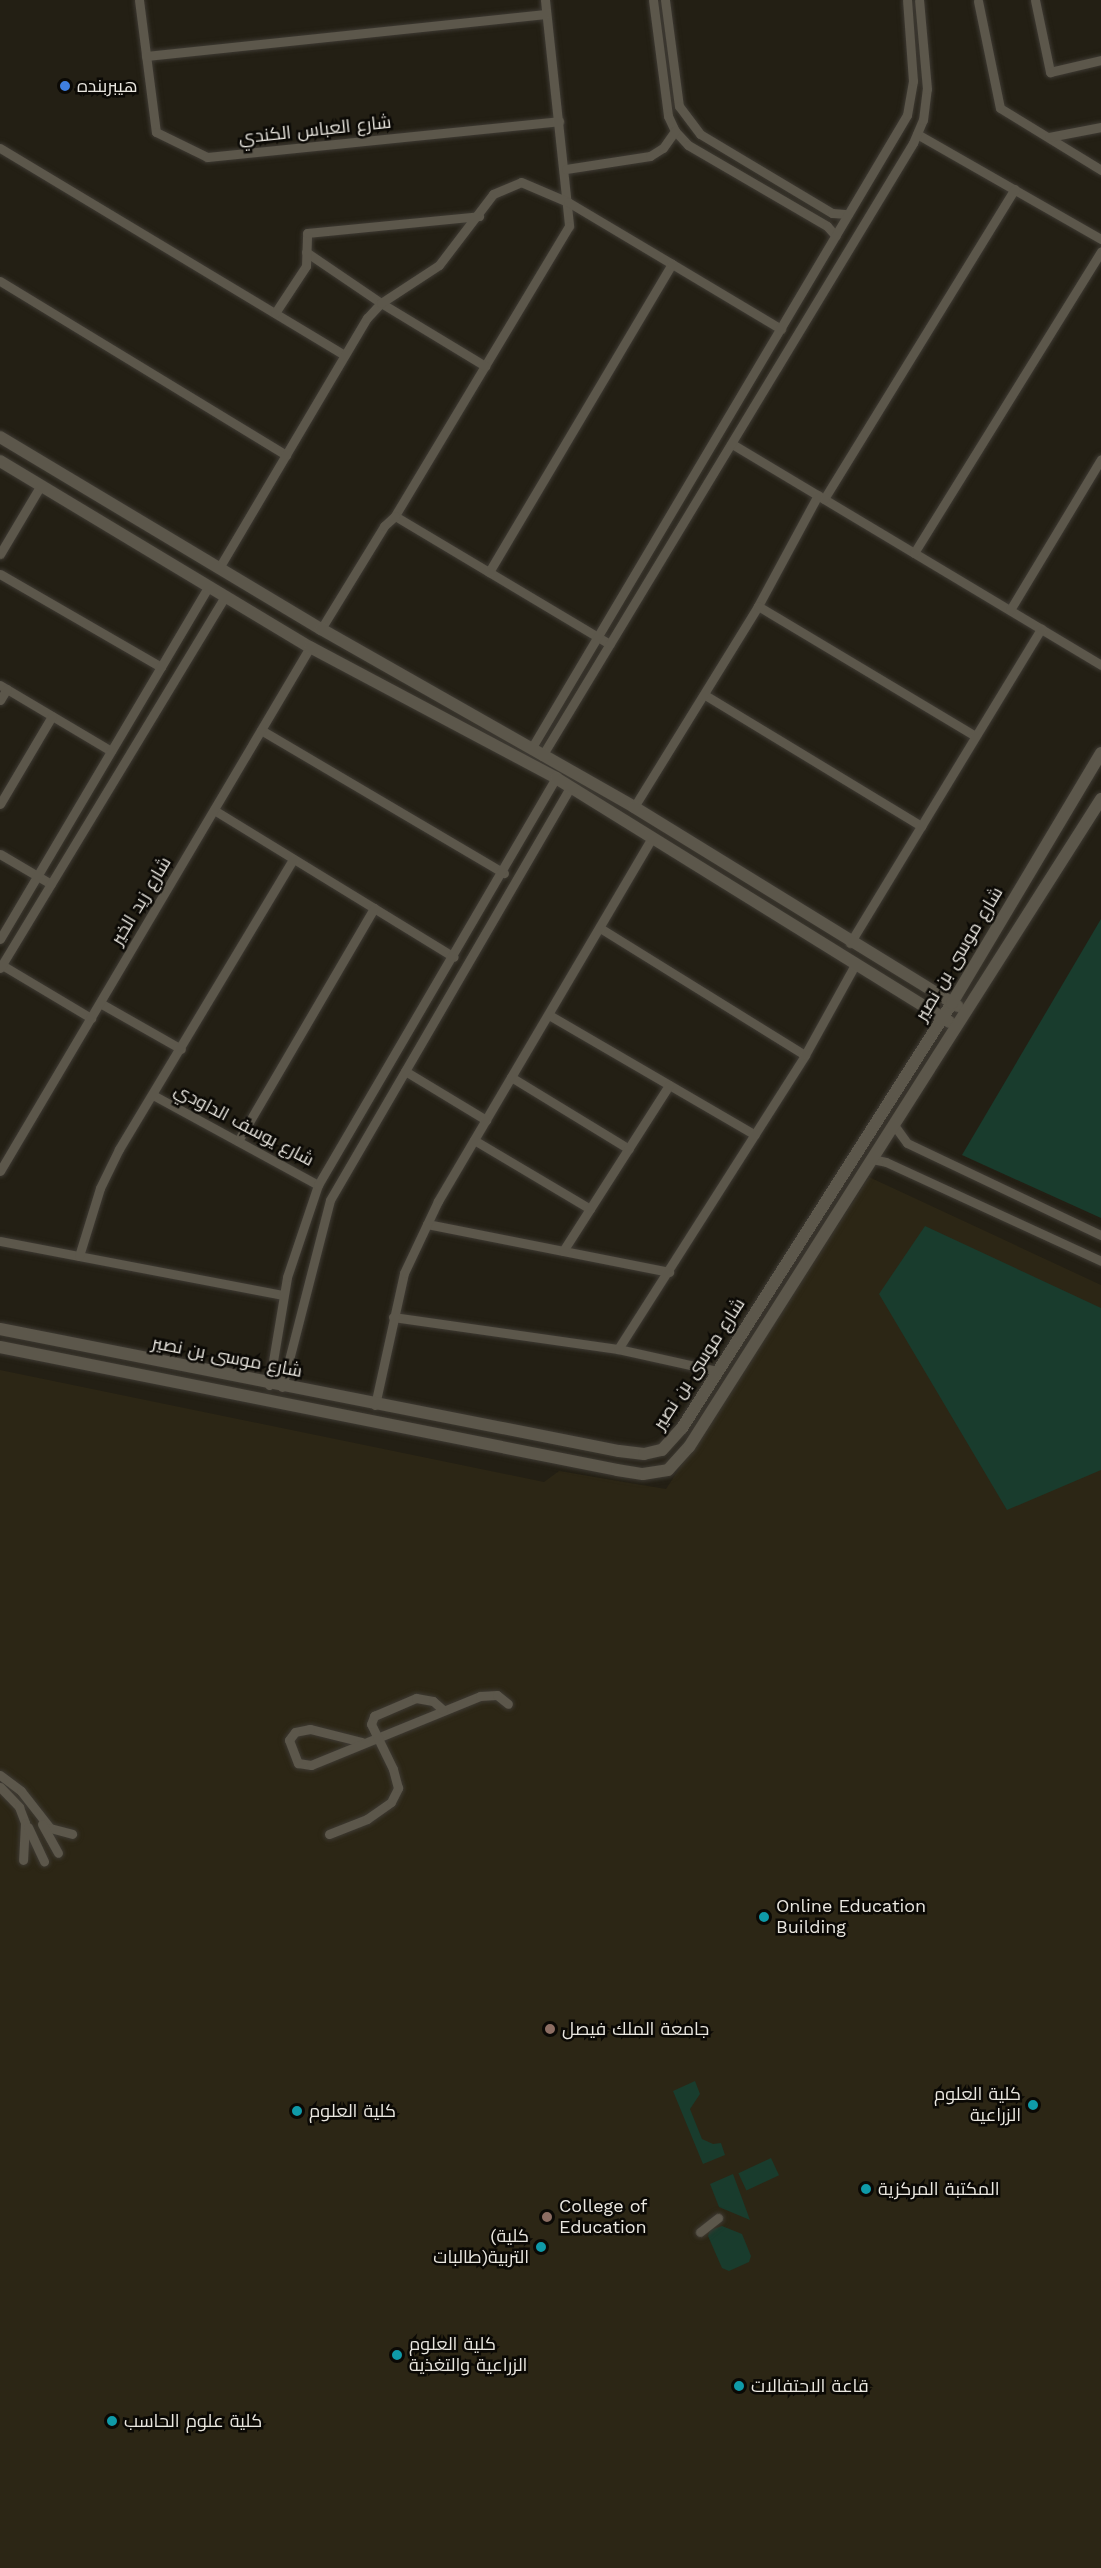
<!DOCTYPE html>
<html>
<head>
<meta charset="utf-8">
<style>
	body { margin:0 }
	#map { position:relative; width:1101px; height:2568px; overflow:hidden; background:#231f14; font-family:"Work Sans",Cairo,sans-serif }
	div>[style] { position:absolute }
	.built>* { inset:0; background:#2c2615 }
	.green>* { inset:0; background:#193c2d; transform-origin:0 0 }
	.roads { filter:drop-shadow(0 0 2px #3e3a33) drop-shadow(0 0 2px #3e3a33) }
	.minor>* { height:9px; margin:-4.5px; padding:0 4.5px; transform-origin:4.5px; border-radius:4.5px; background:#5c574b }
	.tertiary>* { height:12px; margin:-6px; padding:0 6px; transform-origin:6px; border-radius:6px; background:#5c574b }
	.dots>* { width:16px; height:16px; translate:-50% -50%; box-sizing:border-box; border:3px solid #0b0905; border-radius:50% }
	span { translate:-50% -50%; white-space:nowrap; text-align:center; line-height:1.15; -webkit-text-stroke:5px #0b0905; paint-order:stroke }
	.poi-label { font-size:18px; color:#eae7e0 }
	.left { translate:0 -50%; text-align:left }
	.right { translate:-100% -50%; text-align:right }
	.street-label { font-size:18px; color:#eae7e0 }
</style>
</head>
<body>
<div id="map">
	<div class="built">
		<i style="clip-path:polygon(869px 1177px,1101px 1285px,1101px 2568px,0 2568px,0 1370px,544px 1482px,559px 1471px,666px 1489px)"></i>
	</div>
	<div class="green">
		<i style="clip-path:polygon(1101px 919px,1101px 1218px,962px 1155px)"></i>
		<i style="clip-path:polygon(925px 1226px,1101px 1308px,1101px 1470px,1007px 1510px,879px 1294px)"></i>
		<i style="clip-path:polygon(695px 2081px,700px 2094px,690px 2109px,702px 2139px,713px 2144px,721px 2143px,725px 2155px,703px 2164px,673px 2091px)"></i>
		<i style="left:771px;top:2158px;width:19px;height:36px;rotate:65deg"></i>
		<i style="clip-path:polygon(733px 2174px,750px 2220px,719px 2207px,710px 2184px)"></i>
		<i style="clip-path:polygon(722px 2226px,742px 2234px,751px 2256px,749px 2262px,729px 2271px,722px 2268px,708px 2236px,710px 2230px)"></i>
	</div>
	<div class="roads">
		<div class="minor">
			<i style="left:139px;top:0;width:133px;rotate:82.7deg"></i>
			<i style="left:156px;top:132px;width:57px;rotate:26.1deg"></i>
			<i style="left:207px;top:157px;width:354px;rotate:-5.8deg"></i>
			<i style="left:545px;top:0;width:227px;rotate:83.9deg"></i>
			<i style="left:569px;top:226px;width:338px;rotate:121deg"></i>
			<i style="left:395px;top:516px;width:250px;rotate:30.8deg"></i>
			<i style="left:653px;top:0;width:117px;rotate:82.6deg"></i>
			<i style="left:668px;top:116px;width:17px;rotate:65deg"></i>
			<i style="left:675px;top:131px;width:19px;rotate:47deg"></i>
			<i style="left:688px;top:145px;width:161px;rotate:30.2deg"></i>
			<i style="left:827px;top:226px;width:13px;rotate:48deg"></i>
			<i style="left:665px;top:0;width:107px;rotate:82.5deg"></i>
			<i style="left:679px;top:106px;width:35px;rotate:53deg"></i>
			<i style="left:700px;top:134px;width:154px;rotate:30.9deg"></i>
			<i style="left:832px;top:213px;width:16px;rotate:4deg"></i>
			<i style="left:1035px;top:0;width:74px;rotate:78.2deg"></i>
			<i style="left:1050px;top:72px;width:52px;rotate:-13.2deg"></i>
			<i style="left:978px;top:1px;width:109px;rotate:78.4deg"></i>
			<i style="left:1000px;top:108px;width:119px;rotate:31.5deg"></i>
			<i style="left:146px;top:56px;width:402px;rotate:-6deg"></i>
			<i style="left:917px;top:134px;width:212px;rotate:29.7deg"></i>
			<i style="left:1049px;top:137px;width:53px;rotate:-10.9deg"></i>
			<i style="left:0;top:148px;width:402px;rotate:31deg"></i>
			<i style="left:566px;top:169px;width:85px;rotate:-8.8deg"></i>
			<i style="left:650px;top:156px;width:15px;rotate:-32deg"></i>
			<i style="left:663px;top:148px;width:21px;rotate:-55deg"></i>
			<i style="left:306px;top:252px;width:91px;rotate:34.2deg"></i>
			<i style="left:381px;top:303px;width:122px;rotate:31.2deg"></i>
			<i style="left:0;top:281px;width:335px;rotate:31.3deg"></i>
			<i style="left:275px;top:313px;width:56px;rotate:-56.6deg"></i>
			<i style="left:306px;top:266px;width:33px;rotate:-88deg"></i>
			<i style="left:307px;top:233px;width:173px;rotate:-5.6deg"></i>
			<i style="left:732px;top:444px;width:430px;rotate:30.9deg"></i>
			<i style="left:824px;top:499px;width:364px;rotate:-58.4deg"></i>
			<i style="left:914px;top:553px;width:355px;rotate:-58.2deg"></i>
			<i style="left:0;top:554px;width:80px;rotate:-59.3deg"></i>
			<i style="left:219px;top:568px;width:291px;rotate:-59.4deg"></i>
			<i style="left:367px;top:318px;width:21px;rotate:-47deg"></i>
			<i style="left:381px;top:303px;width:69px;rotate:-33.2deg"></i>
			<i style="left:439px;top:265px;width:89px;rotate:-52.7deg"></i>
			<i style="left:493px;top:194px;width:30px;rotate:-23deg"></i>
			<i style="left:521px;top:182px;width:51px;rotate:23.1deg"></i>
			<i style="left:568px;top:202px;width:121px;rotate:30.8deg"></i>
			<i style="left:489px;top:572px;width:358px;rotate:-59.3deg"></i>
			<i style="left:672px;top:264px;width:127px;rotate:30.8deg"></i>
			<i style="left:0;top:574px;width:186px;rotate:30deg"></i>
			<i style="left:758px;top:606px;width:126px;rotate:-61.6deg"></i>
			<i style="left:1010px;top:610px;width:176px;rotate:-58.9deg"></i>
			<i style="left:321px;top:629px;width:121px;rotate:-58.5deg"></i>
			<i style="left:384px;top:526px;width:15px;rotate:-42deg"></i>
			<i style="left:0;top:685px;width:129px;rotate:30.7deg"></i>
			<i style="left:705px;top:695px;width:253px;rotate:31.2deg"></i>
			<i style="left:0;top:700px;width:13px;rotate:-58deg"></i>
			<i style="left:261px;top:730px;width:282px;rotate:30.5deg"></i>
			<i style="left:531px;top:749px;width:737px;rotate:-59.33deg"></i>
			<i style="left:907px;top:115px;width:35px;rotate:-80deg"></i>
			<i style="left:913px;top:81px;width:81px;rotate:-94.2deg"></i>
			<i style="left:542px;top:756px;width:717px;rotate:-58.82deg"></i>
			<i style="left:913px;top:143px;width:25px;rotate:-67deg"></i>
			<i style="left:923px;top:120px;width:31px;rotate:-83deg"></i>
			<i style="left:927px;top:89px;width:89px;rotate:-95.1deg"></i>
			<i style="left:0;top:804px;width:102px;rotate:-59.4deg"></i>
			<i style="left:634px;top:807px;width:236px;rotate:-58.3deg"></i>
			<i style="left:758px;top:606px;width:253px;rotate:30.9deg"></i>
			<i style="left:214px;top:810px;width:281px;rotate:31.5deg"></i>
			<i style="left:0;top:854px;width:59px;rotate:30.5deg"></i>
			<i style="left:600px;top:928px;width:241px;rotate:31.8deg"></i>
			<i style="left:0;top:939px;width:410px;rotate:-59.4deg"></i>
			<i style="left:850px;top:943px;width:368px;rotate:-58.7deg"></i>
			<i style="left:2px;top:965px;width:104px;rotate:30.8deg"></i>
			<i style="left:0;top:968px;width:435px;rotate:-58.8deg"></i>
			<i style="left:100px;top:1003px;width:93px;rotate:29.6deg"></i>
			<i style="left:549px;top:1015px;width:238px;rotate:30.2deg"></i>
			<i style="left:405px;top:1071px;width:95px;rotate:31.2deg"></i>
			<i style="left:511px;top:1077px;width:138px;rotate:31.4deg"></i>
			<i style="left:153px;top:1095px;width:188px;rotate:28.6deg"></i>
			<i style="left:894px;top:1125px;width:22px;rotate:54deg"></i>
			<i style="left:907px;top:1143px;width:215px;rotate:25.4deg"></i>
			<i style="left:474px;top:1140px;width:135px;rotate:30.7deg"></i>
			<i style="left:238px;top:1141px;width:270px;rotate:-59.7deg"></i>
			<i style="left:872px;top:1159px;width:14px;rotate:12deg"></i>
			<i style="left:886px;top:1162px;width:237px;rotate:24.7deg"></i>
			<i style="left:0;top:1171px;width:609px;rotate:-59.39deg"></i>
			<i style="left:427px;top:1224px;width:247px;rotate:11.2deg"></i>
			<i style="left:0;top:1241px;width:288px;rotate:10.8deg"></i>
			<i style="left:563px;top:1251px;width:197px;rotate:-57.4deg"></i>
			<i style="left:79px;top:1256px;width:71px;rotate:-72.8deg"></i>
			<i style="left:100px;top:1188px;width:43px;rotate:-64deg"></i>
			<i style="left:119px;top:1149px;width:338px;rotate:-59deg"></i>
			<i style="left:393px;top:1317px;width:227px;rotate:8.1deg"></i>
			<i style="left:618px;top:1349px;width:101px;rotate:12.5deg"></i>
			<i style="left:618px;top:1349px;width:348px;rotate:-57.5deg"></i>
			<i style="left:805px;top:1055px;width:105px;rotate:-61deg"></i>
			<i style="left:269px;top:1385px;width:109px;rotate:-80.5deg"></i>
			<i style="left:287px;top:1277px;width:97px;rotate:-71.4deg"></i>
			<i style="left:318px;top:1185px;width:471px;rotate:-59.7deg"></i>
			<i style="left:282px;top:1387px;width:193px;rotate:-75.6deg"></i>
			<i style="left:330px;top:1200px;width:478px;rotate:-59.8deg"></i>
			<i style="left:375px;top:1405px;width:135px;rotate:-77.6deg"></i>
			<i style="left:404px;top:1273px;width:80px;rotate:-64.7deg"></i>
			<i style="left:438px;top:1201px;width:421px;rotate:-59.5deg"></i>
			<i style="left:362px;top:1742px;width:54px;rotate:-166deg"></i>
			<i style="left:310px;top:1729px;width:15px;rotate:169deg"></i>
			<i style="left:295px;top:1732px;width:10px;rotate:127deg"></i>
			<i style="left:289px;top:1740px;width:25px;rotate:69deg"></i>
			<i style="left:298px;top:1763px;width:13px;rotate:9deg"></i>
			<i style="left:311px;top:1765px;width:183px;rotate:-22.2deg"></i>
			<i style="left:480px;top:1696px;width:17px;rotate:-3deg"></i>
			<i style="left:497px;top:1695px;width:14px;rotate:39deg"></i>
			<i style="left:0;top:1775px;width:26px;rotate:37deg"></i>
			<i style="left:21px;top:1791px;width:47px;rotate:51.9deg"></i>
			<i style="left:50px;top:1828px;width:23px;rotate:15deg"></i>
			<i style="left:0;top:1787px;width:28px;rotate:46deg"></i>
			<i style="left:19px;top:1807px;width:17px;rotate:69deg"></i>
			<i style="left:25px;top:1823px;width:37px;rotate:93deg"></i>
			<i style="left:42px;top:1824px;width:33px;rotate:61deg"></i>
			<i style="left:28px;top:1827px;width:38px;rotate:65deg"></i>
			<i style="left:329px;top:1834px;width:41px;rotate:-21.5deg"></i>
			<i style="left:367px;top:1819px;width:29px;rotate:-35deg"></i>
			<i style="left:391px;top:1802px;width:16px;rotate:-63deg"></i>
			<i style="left:398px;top:1788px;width:20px;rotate:-105deg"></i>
			<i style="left:393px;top:1769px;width:50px;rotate:-116.1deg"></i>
			<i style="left:371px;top:1724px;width:9px;rotate:-69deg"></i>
			<i style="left:374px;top:1716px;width:46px;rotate:-23.2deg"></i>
			<i style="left:416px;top:1698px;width:17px;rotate:10deg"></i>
			<i style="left:433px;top:1701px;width:13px;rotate:42deg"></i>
			<i style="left:700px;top:2232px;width:23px;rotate:-38deg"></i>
		</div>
		<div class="tertiary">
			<i style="left:0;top:437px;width:374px;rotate:30.9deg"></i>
			<i style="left:321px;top:629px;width:360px;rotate:29.6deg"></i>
			<i style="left:634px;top:807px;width:380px;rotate:31.6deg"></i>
			<i style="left:0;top:461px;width:362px;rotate:31deg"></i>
			<i style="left:310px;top:647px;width:279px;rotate:28deg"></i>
			<i style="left:556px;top:778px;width:463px;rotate:31.8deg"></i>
			<i style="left:0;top:1329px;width:631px;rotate:11.15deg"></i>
			<i style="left:619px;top:1451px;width:25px;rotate:7deg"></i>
			<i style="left:644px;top:1454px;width:18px;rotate:-13deg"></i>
			<i style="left:662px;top:1450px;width:30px;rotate:-48deg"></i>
			<i style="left:682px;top:1428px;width:504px;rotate:-57.57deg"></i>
			<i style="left:952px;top:1003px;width:291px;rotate:-59.2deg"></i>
			<i style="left:0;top:1347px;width:629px;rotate:11.27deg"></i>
			<i style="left:617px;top:1470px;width:26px;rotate:9deg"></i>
			<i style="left:643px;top:1474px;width:25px;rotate:-9deg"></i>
			<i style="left:668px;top:1470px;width:31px;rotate:-48deg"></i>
			<i style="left:689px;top:1447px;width:768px;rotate:-57.55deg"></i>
		</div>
	</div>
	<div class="dots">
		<i style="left:65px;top:86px;background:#3f7fe0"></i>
		<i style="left:764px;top:1917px;background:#0f9aa8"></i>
		<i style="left:550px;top:2029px;background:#8d6e63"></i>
		<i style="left:1033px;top:2105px;background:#0f9aa8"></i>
		<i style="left:297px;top:2111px;background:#0f9aa8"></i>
		<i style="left:866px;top:2189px;background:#0f9aa8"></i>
		<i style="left:547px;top:2217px;background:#8d6e63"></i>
		<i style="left:541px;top:2247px;background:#0f9aa8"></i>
		<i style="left:397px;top:2355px;background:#0f9aa8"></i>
		<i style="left:739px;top:2386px;background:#0f9aa8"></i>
		<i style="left:112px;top:2421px;background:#0f9aa8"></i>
	</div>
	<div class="poi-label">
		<span class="left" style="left:77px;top:86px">هيبربنده</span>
		<span class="left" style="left:776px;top:1917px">Online Education<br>Building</span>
		<span class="left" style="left:562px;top:2029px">جامعة الملك فيصل</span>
		<span class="right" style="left:1021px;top:2105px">كلية العلوم<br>الزراعية</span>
		<span class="left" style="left:309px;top:2111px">كلية العلوم</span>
		<span class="left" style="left:878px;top:2189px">المكتبة المركزية</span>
		<span class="left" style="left:559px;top:2217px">College of<br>Education</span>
		<span class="right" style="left:529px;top:2247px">(كلية<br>التربية(طالبات</span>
		<span class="left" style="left:409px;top:2355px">كلية العلوم<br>الزراعية والتغذية</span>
		<span class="left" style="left:751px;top:2386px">قاعة الاحتفالات</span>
		<span class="left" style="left:124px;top:2421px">كلية علوم الحاسب</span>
	</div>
	<div class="street-label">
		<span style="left:315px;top:130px;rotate:-6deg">شارع العباس الكندي</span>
		<span style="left:141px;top:901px;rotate:-59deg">شارع زيد الخير</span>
		<span style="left:959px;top:954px;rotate:-59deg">شارع موسى بن نصير</span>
		<span style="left:244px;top:1125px;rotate:28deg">شارع يوسف الداودي</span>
		<span style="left:227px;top:1357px;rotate:11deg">شارع موسى بن نصير</span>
		<span style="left:699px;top:1364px;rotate:-57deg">شارع موسى بن نصير</span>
	</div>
</div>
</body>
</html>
